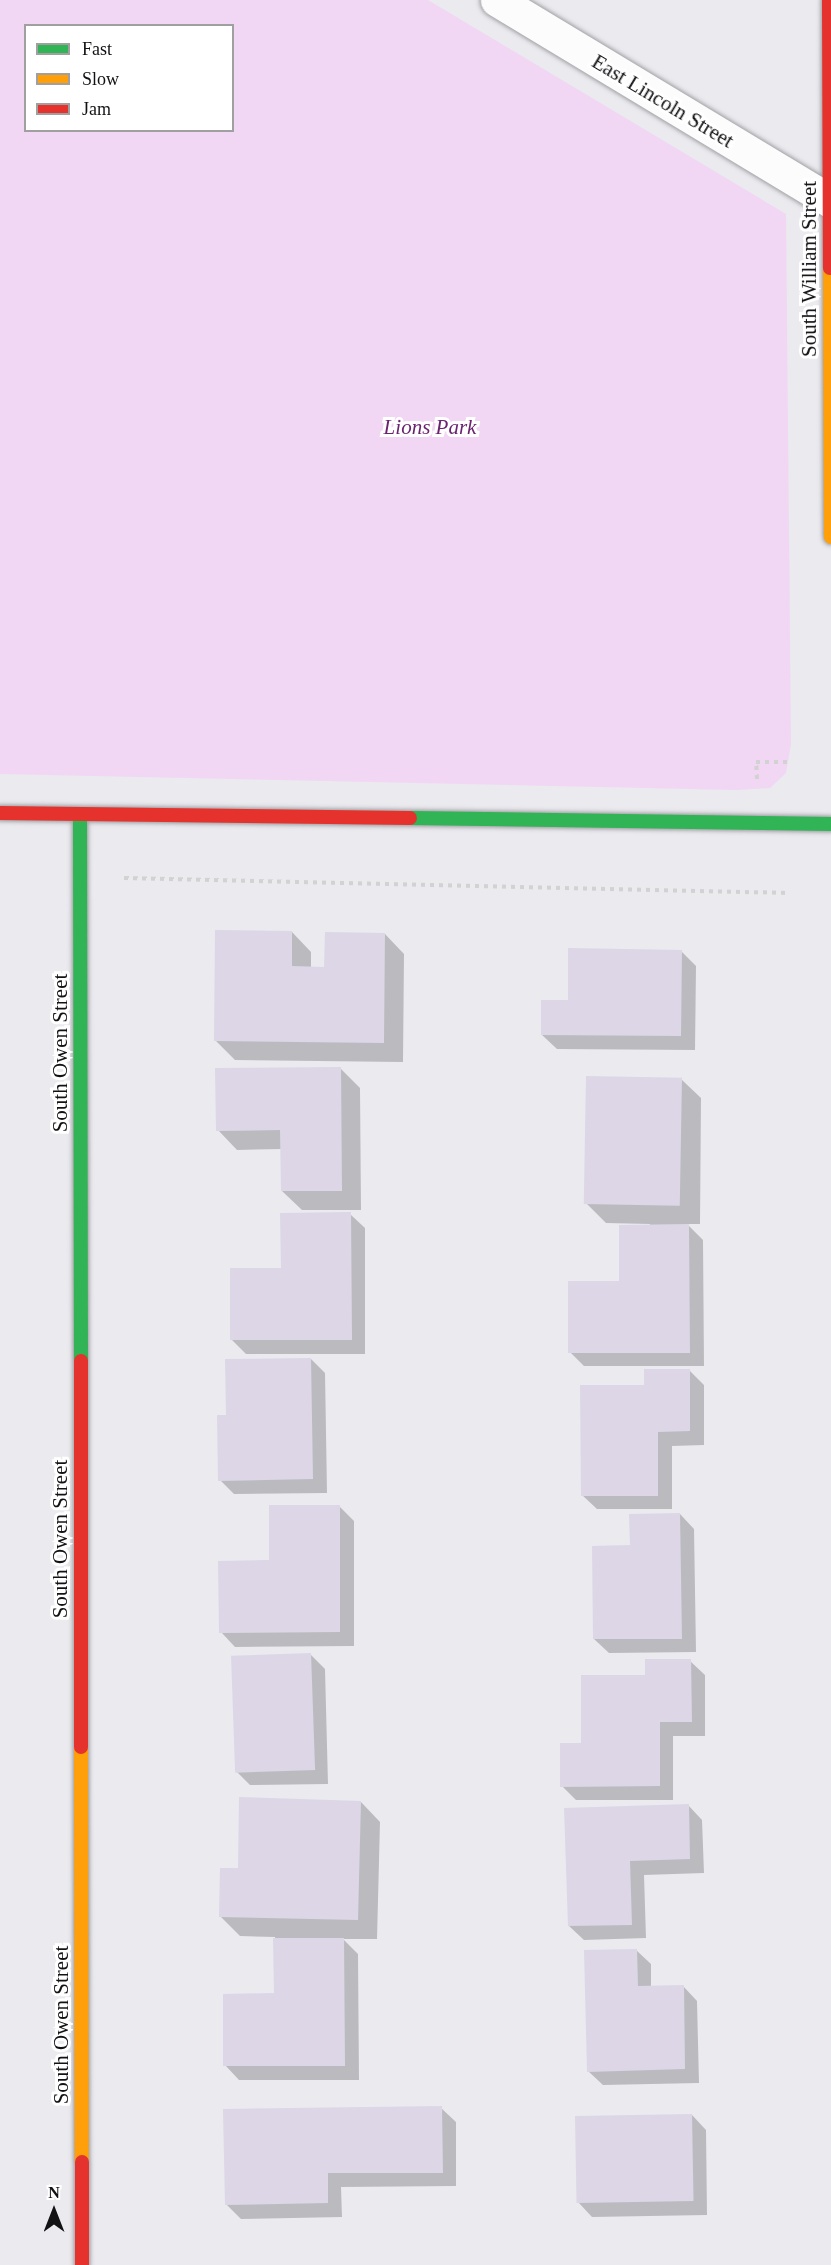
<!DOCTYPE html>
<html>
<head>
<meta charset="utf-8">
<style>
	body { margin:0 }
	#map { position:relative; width:831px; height:2265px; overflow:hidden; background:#eaeaef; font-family:Georgia,serif }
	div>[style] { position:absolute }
	.green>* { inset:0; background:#f1d7f4 }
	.shadow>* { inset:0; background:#0003 }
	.building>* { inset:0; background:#dcd6e6; transform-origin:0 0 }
	.path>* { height:4px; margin-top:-2px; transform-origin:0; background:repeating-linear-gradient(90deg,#d2d2d3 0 4.5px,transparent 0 9px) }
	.roads { filter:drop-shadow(0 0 2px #a0a0a4) drop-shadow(0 0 2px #a0a0a4) }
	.street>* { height:33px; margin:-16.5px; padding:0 16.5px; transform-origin:16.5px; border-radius:16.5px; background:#fcfcfd }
	.fast>* { height:14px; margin:-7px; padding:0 7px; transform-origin:7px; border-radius:7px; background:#30b455 }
	.slow>* { height:14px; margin:-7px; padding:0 7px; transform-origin:7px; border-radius:7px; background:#ff9f0a }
	.jam>* { height:14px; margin:-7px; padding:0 7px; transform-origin:7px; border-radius:7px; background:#e5322d }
	span { translate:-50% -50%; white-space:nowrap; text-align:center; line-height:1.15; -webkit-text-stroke:6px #fff; paint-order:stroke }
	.street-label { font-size:21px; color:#121215 }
	.park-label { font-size:21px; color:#6b236f; font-style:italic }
	.legend { position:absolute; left:24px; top:24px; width:210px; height:108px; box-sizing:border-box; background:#fff; border:2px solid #a0a0a1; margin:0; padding:8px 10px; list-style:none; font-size:18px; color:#121215 }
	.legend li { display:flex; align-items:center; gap:12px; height:30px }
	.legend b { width:30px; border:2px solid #a0a0a1 }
	.north { position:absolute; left:24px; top:2181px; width:60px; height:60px; -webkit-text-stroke:4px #fff; paint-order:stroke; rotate:0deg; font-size:16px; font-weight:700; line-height:24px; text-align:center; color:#121215 }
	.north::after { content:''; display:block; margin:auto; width:21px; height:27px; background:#121215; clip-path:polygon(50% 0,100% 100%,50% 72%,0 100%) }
</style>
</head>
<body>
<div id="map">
	<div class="green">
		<i style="clip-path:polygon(evenodd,0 0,428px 0,786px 214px,791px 744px,786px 773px,770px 788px,737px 790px,0 774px,0 0,26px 26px,232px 26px,232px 130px,26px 130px,26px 26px)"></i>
	</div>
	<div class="shadow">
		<i style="clip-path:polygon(292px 932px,311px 952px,311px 968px,326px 968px,385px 934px,404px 954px,403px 1062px,235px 1060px,215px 1040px)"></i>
		<i style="clip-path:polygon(681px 951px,696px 966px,695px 1050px,557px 1049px,542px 1035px,569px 1002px)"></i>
		<i style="clip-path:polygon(340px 1068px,360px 1088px,361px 1210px,302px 1210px,282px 1191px,282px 1149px,237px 1150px,218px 1130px)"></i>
		<i style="clip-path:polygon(681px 1079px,701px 1098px,700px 1224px,687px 1224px,703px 1240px,704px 1366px,584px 1366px,570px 1352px,620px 1282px,650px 1226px,650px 1224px,606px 1223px,586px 1203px)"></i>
		<i style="clip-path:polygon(350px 1214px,365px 1228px,365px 1354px,246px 1354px,232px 1340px,282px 1270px)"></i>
		<i style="clip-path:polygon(311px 1359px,325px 1373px,327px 1493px,234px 1494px,220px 1480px)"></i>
		<i style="clip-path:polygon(690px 1371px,704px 1385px,704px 1445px,672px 1446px,672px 1509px,597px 1509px,582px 1495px,645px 1386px)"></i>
		<i style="clip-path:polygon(339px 1506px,354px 1521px,354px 1646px,235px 1647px,221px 1632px,270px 1561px)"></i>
		<i style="clip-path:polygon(680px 1514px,694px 1529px,696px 1652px,609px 1653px,594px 1639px,632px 1547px)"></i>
		<i style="clip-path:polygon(311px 1655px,325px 1669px,328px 1784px,250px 1785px,236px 1771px)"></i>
		<i style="clip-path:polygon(690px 1661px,705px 1675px,705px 1736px,673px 1736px,673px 1800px,576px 1800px,562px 1786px,583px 1744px)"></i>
		<i style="clip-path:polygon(361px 1802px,380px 1822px,377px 1939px,343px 1939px,358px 1954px,359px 2080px,239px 2080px,225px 2065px,275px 1995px,275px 1937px,240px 1936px,221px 1917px,239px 1870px)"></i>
		<i style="clip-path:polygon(688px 1805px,702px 1820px,704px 1873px,644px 1875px,646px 1938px,584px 1940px,569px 1926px,566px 1809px)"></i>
		<i style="clip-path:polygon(636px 1950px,651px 1964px,651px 1987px,683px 1986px,697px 2001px,699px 2083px,603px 2085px,588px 2071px)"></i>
		<i style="clip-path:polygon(441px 2108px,456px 2122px,456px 2186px,341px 2187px,342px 2217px,241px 2219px,226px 2204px)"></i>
		<i style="clip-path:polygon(692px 2115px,706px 2130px,707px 2215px,592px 2217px,578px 2202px)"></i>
	</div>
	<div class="building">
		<i style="clip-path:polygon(215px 930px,292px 931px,292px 966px,324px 967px,325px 932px,385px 933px,384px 1043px,214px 1041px)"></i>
		<i style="clip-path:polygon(568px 948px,682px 950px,681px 1036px,541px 1035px,541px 1000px,568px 1000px)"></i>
		<i style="clip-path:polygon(341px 1067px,342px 1191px,281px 1191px,280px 1130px,216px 1131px,215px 1068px)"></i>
		<i style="left:586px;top:1076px;width:96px;height:128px;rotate:1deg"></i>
		<i style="clip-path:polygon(351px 1212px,352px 1340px,230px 1340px,230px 1268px,281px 1268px,280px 1213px)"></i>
		<i style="clip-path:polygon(689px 1224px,690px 1353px,568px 1353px,568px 1281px,619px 1281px,619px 1225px)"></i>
		<i style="clip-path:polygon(311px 1358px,313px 1479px,218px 1481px,217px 1415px,226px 1415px,225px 1359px)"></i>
		<i style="clip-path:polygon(644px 1369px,690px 1369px,690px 1431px,658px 1432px,658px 1496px,581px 1496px,580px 1385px,644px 1385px)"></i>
		<i style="clip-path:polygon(269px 1505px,340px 1505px,340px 1632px,219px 1633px,218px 1561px,269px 1560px)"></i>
		<i style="clip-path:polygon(680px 1513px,682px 1639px,593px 1639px,592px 1546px,630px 1545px,629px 1514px)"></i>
		<i style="left:311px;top:1653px;width:117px;height:80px;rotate:88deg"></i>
		<i style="clip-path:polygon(645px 1659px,691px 1659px,692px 1722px,660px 1722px,660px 1786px,560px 1787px,560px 1743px,581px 1743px,581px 1675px,645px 1675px)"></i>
		<i style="clip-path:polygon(239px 1797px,361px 1801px,358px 1920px,219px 1917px,220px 1868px,238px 1868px)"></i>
		<i style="clip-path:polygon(689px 1804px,690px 1859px,630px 1861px,632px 1925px,568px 1926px,564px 1808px)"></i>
		<i style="clip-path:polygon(273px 1938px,344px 1938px,345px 2066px,223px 2066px,223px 1994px,274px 1993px)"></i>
		<i style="clip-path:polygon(637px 1949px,638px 1986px,684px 1985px,685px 2069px,587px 2072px,584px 1950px)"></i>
		<i style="clip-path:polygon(442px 2106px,443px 2173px,328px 2173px,328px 2203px,225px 2205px,223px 2109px)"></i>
		<i style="left:692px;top:2114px;width:87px;height:117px;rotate:89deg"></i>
	</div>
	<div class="path">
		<i style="left:757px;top:779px;width:17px;rotate:-93deg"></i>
		<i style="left:756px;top:762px;width:32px"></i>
		<i style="left:124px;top:878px;width:665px;rotate:1.29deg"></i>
	</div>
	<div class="roads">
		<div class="street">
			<i style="left:497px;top:0;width:389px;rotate:31.1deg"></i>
		</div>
		<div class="fast">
			<i style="left:80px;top:814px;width:547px;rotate:89.9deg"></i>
			<i style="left:410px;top:818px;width:421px;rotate:0.8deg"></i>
		</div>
		<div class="slow">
			<i style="left:830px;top:268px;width:269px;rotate:89.8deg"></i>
			<i style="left:81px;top:1747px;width:415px;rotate:89.9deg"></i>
		</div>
		<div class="jam">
			<i style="left:829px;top:0;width:268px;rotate:89.8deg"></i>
			<i style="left:0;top:813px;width:410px;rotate:0.7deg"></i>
			<i style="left:81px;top:1361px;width:386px;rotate:90deg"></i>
			<i style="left:82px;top:2162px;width:103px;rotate:90deg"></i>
		</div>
	</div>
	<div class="street-label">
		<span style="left:663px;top:101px;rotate:31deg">East Lincoln Street</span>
		<span style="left:809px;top:269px;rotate:-90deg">South William Street</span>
		<span style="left:60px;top:1053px;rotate:-90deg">South Owen Street</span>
		<span style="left:60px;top:1539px;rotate:-90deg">South Owen Street</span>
		<span style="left:61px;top:2025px;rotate:-90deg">South Owen Street</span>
	</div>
	<div class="park-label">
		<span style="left:430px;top:427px">Lions Park</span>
	</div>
	<ul class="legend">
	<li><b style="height:8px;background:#30b455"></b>Fast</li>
	<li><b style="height:8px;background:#ff9f0a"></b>Slow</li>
	<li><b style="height:8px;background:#e5322d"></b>Jam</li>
	</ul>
	<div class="north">N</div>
</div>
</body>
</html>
